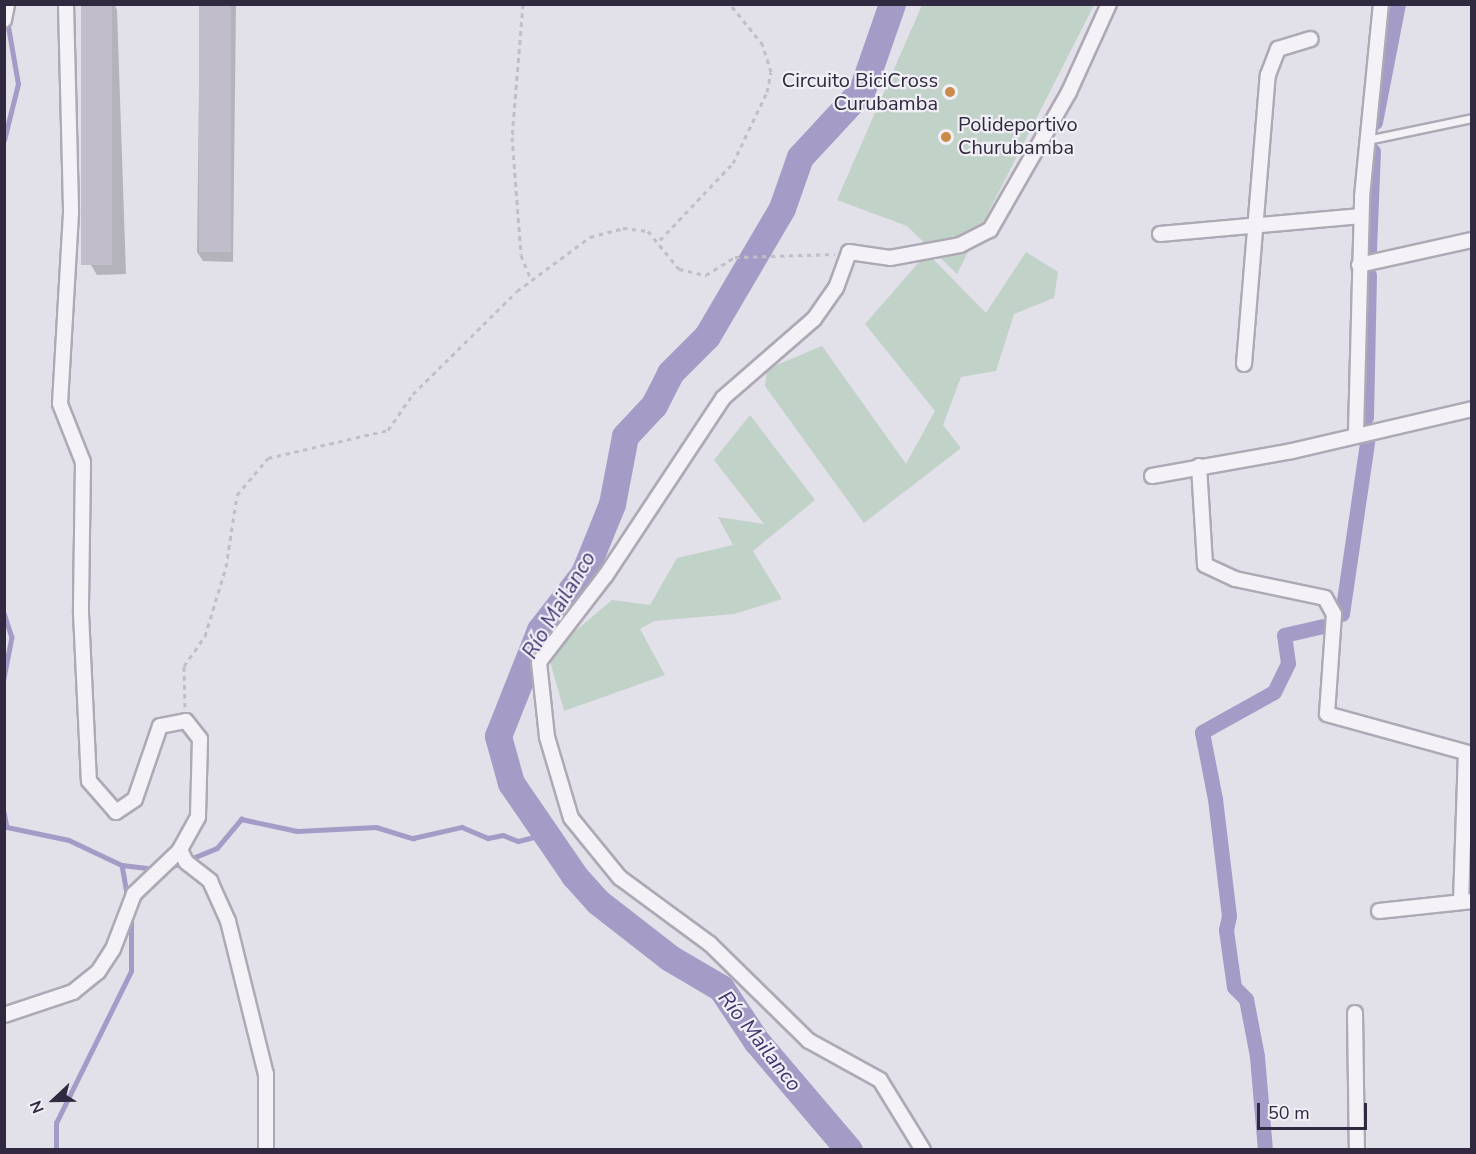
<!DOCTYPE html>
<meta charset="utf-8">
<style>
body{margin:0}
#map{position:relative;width:1476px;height:1154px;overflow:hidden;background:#e2e0e8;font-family:"Nunito Sans",sans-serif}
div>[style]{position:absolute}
.green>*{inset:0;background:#c1d2c8}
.shadow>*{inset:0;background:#0003}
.stream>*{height:4.5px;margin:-2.25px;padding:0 2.25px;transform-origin:2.25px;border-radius:2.25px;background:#a49cc7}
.canal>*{height:15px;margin:-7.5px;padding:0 7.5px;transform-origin:7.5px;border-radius:7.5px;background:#a49cc7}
.river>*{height:27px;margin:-13.5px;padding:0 13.5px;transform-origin:13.5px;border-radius:13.5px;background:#a49cc7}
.building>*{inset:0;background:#c1bdcb;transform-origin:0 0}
.path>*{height:3px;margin-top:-1.5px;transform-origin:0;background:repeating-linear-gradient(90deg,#c1bec7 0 4.5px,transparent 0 9px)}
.roads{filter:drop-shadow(2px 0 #ada9b5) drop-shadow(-2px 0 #ada9b5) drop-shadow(0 2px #ada9b5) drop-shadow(0 -2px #ada9b5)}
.lane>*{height:7px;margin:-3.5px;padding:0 3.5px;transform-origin:3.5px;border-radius:3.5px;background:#f4f2f7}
.street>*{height:14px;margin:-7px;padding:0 7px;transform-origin:7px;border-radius:7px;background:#f4f2f7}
.dots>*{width:16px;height:16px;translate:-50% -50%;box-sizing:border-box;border:3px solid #f1eff6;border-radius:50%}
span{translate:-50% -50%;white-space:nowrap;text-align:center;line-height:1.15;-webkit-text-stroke:4.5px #f1eff6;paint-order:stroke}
.poi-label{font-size:20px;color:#30293f}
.right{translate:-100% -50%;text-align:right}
.left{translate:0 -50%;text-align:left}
.water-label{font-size:21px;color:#423472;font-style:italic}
.frame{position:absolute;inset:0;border:6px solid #30293f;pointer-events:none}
.north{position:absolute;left:24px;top:1070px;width:60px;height:60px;-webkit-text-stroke:4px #f1eff6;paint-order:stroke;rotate:248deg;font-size:16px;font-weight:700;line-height:24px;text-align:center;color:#30293f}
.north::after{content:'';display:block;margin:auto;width:21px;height:27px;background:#30293f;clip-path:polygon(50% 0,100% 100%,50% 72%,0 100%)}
.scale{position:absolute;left:1257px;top:1103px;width:110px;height:27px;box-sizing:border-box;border:3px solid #30293f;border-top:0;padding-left:8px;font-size:18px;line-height:21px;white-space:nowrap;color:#30293f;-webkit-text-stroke:4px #f1eff6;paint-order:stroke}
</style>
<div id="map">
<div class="green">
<i style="clip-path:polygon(922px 5px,1094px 5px,957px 274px,907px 226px,837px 200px)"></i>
<i style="clip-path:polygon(1026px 252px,1058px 272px,1054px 298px,1014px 314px,996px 371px,961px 377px,943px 425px,961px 448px,864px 523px,765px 386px,767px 369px,822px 346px,906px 464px,935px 411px,865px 324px,927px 253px,986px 313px)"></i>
<i style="clip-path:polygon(750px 415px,815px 500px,753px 551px,782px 599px,734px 614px,654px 621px,640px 629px,665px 675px,564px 711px,548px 654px,612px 600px,650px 605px,677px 558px,733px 545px,718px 517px,764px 524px,714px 460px)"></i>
</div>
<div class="shadow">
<i style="clip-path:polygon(82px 4px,114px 4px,117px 10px,126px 274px,97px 275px,91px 265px)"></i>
<i style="clip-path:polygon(200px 4px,236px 4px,233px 262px,203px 261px,197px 252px)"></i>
</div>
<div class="stream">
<i style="left:4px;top:140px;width:58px;rotate:-76deg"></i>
<i style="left:18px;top:84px;width:64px;rotate:-99.9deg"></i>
<i style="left:4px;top:613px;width:25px;rotate:72deg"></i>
<i style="left:12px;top:637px;width:42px;rotate:101deg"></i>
<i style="left:4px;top:812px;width:15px;rotate:79deg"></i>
<i style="left:7px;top:827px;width:63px;rotate:11.8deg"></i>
<i style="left:69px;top:840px;width:59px;rotate:25.3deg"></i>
<i style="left:122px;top:865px;width:33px;rotate:7deg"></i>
<i style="left:122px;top:865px;width:35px;rotate:80deg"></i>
<i style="left:166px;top:869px;width:55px;rotate:-22.4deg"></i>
<i style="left:217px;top:848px;width:38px;rotate:-50deg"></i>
<i style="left:241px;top:819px;width:57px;rotate:12.1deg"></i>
<i style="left:297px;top:831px;width:79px;rotate:-2.9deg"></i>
<i style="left:376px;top:827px;width:39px;rotate:17deg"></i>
<i style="left:413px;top:838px;width:50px;rotate:-12.7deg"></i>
<i style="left:462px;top:827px;width:28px;rotate:23deg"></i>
<i style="left:488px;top:838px;width:15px;rotate:-11deg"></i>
<i style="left:503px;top:835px;width:16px;rotate:22deg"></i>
<i style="left:518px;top:841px;width:25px;rotate:-14deg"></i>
<i style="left:56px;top:1150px;width:27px;rotate:-90deg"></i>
<i style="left:56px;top:1123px;width:169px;rotate:-63.7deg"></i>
<i style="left:131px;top:971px;width:58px;rotate:-90deg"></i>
</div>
<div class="canal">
<i style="left:1375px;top:122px;width:120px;rotate:-79deg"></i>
<i style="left:1369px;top:250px;width:99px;rotate:-87.7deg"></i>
<i style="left:1366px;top:417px;width:142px;rotate:-88.8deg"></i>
<i style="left:1342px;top:614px;width:174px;rotate:-81.7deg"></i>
<i style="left:1265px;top:1150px;width:94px;rotate:-94.9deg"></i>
<i style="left:1257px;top:1056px;width:58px;rotate:-100.9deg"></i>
<i style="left:1246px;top:999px;width:17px;rotate:-135deg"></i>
<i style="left:1234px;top:987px;width:58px;rotate:-98deg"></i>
<i style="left:1226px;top:930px;width:14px;rotate:-78deg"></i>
<i style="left:1229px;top:916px;width:118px;rotate:-96.8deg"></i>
<i style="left:1215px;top:799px;width:68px;rotate:-101deg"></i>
<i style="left:1202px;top:732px;width:82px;rotate:-29.1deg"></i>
<i style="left:1274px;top:692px;width:32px;rotate:-64deg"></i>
<i style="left:1288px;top:663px;width:28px;rotate:-98deg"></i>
<i style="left:1284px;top:635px;width:39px;rotate:-13deg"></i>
</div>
<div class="river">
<i style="left:849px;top:1150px;width:142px;rotate:-130.4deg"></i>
<i style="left:757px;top:1042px;width:65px;rotate:-123.7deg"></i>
<i style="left:721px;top:988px;width:59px;rotate:-149.5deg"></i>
<i style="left:670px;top:958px;width:91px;rotate:-142.1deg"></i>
<i style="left:598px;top:902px;width:36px;rotate:-132deg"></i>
<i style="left:574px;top:875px;width:112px;rotate:-124.4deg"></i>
<i style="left:511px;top:783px;width:49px;rotate:-105.5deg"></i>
<i style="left:498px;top:736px;width:114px;rotate:-68.4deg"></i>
<i style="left:540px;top:630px;width:72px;rotate:-52.3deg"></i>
<i style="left:584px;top:573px;width:74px;rotate:-67.9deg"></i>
<i style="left:612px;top:504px;width:69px;rotate:-79.2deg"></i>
<i style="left:625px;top:436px;width:42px;rotate:-46.9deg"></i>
<i style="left:654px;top:405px;width:36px;rotate:-63deg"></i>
<i style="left:670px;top:373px;width:52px;rotate:-45deg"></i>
<i style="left:707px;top:336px;width:148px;rotate:-59.6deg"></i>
<i style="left:782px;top:208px;width:54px;rotate:-70.6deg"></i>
<i style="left:800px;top:157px;width:91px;rotate:-47.2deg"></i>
<i style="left:862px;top:90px;width:91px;rotate:-70.8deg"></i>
</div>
<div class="building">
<i style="left:81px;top:4px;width:31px;height:261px"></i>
<i style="left:199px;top:4px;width:32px;height:248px"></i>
</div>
<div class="path">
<i style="left:523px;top:4px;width:133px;rotate:94.7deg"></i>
<i style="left:512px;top:137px;width:118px;rotate:85.6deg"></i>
<i style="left:521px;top:255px;width:27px;rotate:68deg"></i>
<i style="left:660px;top:240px;width:106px;rotate:-46.5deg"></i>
<i style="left:733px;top:163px;width:79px;rotate:-64.4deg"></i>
<i style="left:767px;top:92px;width:20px;rotate:-79deg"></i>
<i style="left:771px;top:72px;width:28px;rotate:-107deg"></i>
<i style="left:763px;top:45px;width:53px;rotate:-128.8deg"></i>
<i style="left:185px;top:707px;width:41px;rotate:-91.4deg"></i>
<i style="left:184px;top:666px;width:37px;rotate:-55deg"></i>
<i style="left:205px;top:636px;width:72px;rotate:-73.1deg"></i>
<i style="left:226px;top:567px;width:73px;rotate:-81.3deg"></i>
<i style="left:237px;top:495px;width:48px;rotate:-50deg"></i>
<i style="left:268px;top:458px;width:123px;rotate:-13.1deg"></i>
<i style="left:388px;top:430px;width:44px;rotate:-55.2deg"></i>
<i style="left:413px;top:394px;width:146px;rotate:-44.7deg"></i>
<i style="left:517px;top:291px;width:91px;rotate:-36.5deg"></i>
<i style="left:590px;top:237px;width:34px;rotate:-15deg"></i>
<i style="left:623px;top:228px;width:25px;rotate:7deg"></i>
<i style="left:648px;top:231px;width:49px;rotate:50.8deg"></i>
<i style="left:679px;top:269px;width:28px;rotate:13deg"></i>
<i style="left:706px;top:275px;width:34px;rotate:-32deg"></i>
<i style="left:735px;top:257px;width:100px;rotate:-1.7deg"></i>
</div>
<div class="roads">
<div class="lane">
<i style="left:1367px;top:140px;width:107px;rotate:-11.8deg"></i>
</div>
<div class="street">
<i style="left:66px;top:4px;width:209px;rotate:88.6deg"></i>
<i style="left:71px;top:213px;width:191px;rotate:93.3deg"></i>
<i style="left:60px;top:404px;width:62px;rotate:68.4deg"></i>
<i style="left:83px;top:462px;width:151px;rotate:90.8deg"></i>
<i style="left:81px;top:613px;width:168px;rotate:87.3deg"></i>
<i style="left:89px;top:781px;width:41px;rotate:48.9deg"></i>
<i style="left:116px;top:812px;width:23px;rotate:-34deg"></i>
<i style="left:135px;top:799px;width:77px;rotate:-71.1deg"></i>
<i style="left:160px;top:726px;width:26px;rotate:-11deg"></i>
<i style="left:186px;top:721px;width:23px;rotate:52deg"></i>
<i style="left:200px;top:739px;width:78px;rotate:91.5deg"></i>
<i style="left:198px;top:817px;width:38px;rotate:119deg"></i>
<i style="left:180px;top:850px;width:13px;rotate:63deg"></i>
<i style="left:186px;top:862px;width:31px;rotate:38deg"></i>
<i style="left:210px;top:881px;width:44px;rotate:65.8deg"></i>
<i style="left:228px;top:921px;width:158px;rotate:76.1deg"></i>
<i style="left:266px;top:1074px;width:76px;rotate:90deg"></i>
<i style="left:4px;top:20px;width:16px;rotate:-79deg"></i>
<i style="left:1160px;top:234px;width:202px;rotate:-5.1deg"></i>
<i style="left:1359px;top:265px;width:116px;rotate:-12.5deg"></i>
<i style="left:1244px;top:364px;width:290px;rotate:-85.3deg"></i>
<i style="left:1268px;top:75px;width:28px;rotate:-69deg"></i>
<i style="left:1278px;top:49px;width:34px;rotate:-17deg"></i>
<i style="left:1356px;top:432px;width:235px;rotate:-88.5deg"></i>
<i style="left:1362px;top:197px;width:194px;rotate:-84.4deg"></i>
<i style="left:1199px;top:466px;width:99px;rotate:86.5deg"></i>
<i style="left:1205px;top:565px;width:33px;rotate:25deg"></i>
<i style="left:1235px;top:579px;width:92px;rotate:11.9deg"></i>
<i style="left:1325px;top:598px;width:18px;rotate:61deg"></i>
<i style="left:1334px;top:614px;width:100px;rotate:94deg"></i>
<i style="left:1327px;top:714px;width:150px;rotate:15.4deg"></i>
<i style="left:1152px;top:476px;width:142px;rotate:-10.1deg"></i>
<i style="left:1292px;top:451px;width:185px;rotate:-13.1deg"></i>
<i style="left:1461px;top:902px;width:147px;rotate:-88.1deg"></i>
<i style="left:1379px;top:911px;width:94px;rotate:-6.1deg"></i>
<i style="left:1355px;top:1013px;width:137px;rotate:89.2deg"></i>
<i style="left:4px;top:1015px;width:73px;rotate:-18.4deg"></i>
<i style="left:73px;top:992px;width:32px;rotate:-39deg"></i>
<i style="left:98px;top:972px;width:27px;rotate:-57deg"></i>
<i style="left:113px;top:949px;width:59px;rotate:-69.1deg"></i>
<i style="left:134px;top:894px;width:64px;rotate:-43.7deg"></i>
<i style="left:923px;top:1150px;width:82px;rotate:-121.6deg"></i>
<i style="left:880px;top:1080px;width:81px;rotate:-151.2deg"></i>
<i style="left:809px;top:1041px;width:139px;rotate:-135.6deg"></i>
<i style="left:710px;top:944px;width:112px;rotate:-143.7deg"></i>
<i style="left:620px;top:878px;width:77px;rotate:-129.2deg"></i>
<i style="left:571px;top:818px;width:84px;rotate:-106.5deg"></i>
<i style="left:547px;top:737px;width:75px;rotate:-96.1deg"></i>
<i style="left:539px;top:662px;width:110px;rotate:-52.4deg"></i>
<i style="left:606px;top:575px;width:212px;rotate:-56.5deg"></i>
<i style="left:723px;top:398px;width:121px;rotate:-41deg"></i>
<i style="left:814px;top:319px;width:38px;rotate:-55deg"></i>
<i style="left:836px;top:288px;width:38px;rotate:-70deg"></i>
<i style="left:849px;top:252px;width:41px;rotate:8.3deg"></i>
<i style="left:890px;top:258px;width:71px;rotate:-10.5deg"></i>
<i style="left:960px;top:245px;width:34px;rotate:-27deg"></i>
<i style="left:990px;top:230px;width:159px;rotate:-60.2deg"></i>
<i style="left:1069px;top:92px;width:97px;rotate:-65.6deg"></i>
</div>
</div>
<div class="dots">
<i style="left:950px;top:92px;background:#ca8b48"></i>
<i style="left:946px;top:137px;background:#ca8b48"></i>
</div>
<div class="poi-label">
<span class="right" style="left:938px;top:92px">Circuito BiciCross<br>Curubamba</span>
<span class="left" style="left:958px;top:136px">Polideportivo<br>Churubamba</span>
</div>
<div class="water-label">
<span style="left:559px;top:605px;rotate:-59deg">Río Mailanco</span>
<span style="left:760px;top:1041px;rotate:52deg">Río Mailanco</span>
</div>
<div class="frame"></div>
<div class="north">N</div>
<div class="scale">50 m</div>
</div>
